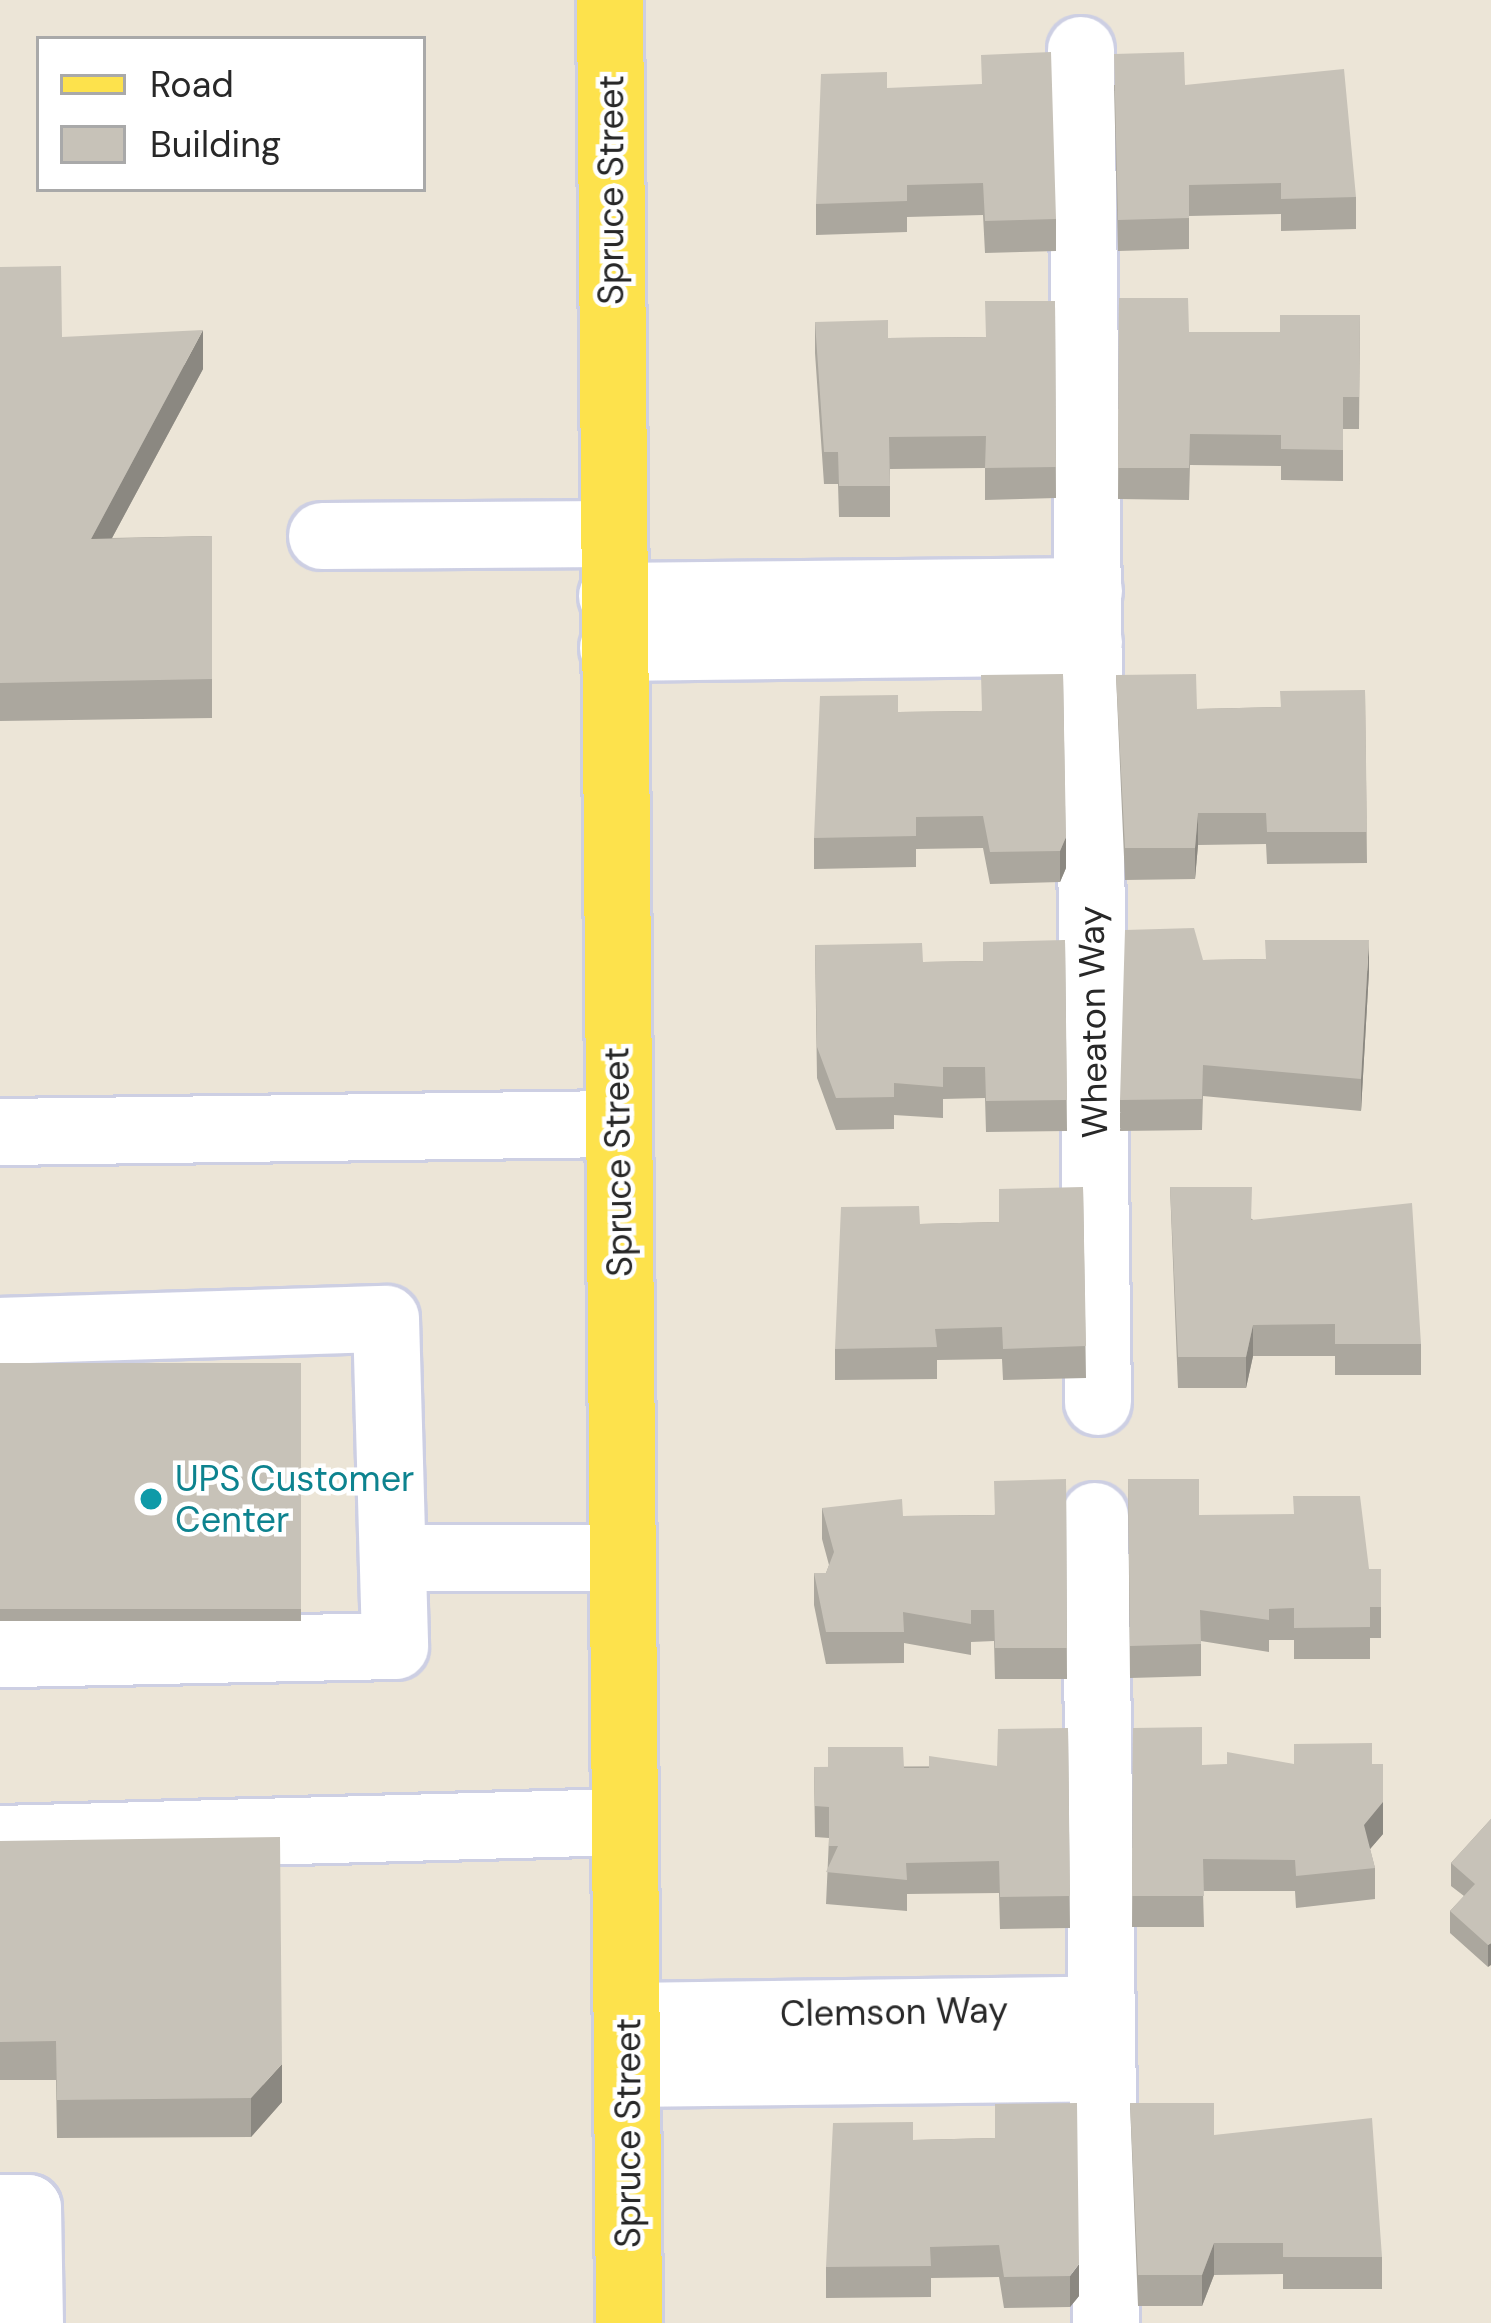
<!DOCTYPE html>
<style>
body{margin:0}
#map{position:relative;width:1491px;height:2323px;overflow:hidden;background:#ece5d7;font-family:"DM Sans",sans-serif}
div>[style]{position:absolute}
.roads{filter:drop-shadow(3px 0 #cdcfe3) drop-shadow(-3px 0 #cdcfe3) drop-shadow(0 3px #cdcfe3) drop-shadow(0 -3px #cdcfe3)}
.minor>*{height:66px;margin:-33px;padding:0 33px;transform-origin:33px;border-radius:33px;background:#fff}
.major>*{height:66px;margin:-33px;padding:0 33px;transform-origin:33px;border-radius:33px;background:#fde24c}
.wall>*{inset:0;background:#aba79e;transform-origin:0 0}
.shaded-wall>*{inset:0;background:#8b8881}
.building>*{inset:0;background:#c7c2b8;transform-origin:0 0}
.dots>*{width:33px;height:33px;translate:-50% -50%;box-sizing:border-box;border:6px solid #fff;border-radius:50%}
span{translate:-50% -50%;white-space:nowrap;text-align:center;line-height:1.15;-webkit-text-stroke:9px #fff;paint-order:stroke}
.street-label{font-size:36px;color:#282828}
.culture-label{font-size:36px;color:#0d838f}
.left{translate:0 -50%;text-align:left}
.legend{position:absolute;left:36px;top:36px;width:390px;height:156px;box-sizing:border-box;background:#fff;border:3px solid #a9a9a9;margin:0;padding:15px 21px;list-style:none;font-size:36px;color:#282828}
.legend li{display:flex;align-items:center;gap:24px;height:60px}
.legend b{width:60px;border:3px solid #a9a9a9}
</style>
<div id="map">
<div class="roads">
<div class="minor">
<i style="left:1081px;top:50px;width:1352px;rotate:89.28deg"></i>
<i style="left:322px;top:536px;width:289px;rotate:-0.4deg"></i>
<i style="left:612px;top:596px;width:477px;rotate:-0.6deg"></i>
<i style="left:613px;top:648px;width:476px;rotate:-0.7deg"></i>
<i style="left:0;top:1132px;width:618px;rotate:-0.74deg"></i>
<i style="left:0;top:1331px;width:386px;rotate:-1.8deg"></i>
<i style="left:386px;top:1319px;width:327px;rotate:88.4deg"></i>
<i style="left:395px;top:1646px;width:395px;rotate:178.8deg"></i>
<i style="left:1095px;top:1516px;width:807px;rotate:89.22deg"></i>
<i style="left:393px;top:1558px;width:229px"></i>
<i style="left:0;top:1839px;width:625px;rotate:-1.56deg"></i>
<i style="left:627px;top:2016px;width:474px;rotate:-0.8deg"></i>
<i style="left:627px;top:2074px;width:475px;rotate:-0.7deg"></i>
<i style="left:0;top:2208px;width:28px"></i>
<i style="left:28px;top:2208px;width:115px;rotate:89deg"></i>
</div>
<div class="major">
<i style="left:610px;top:0;width:2323px;rotate:89.53deg"></i>
</div>
</div>
<div class="wall">
<i style="clip-path:polygon(1114px 85px,1185px 85px,1356px 197px,1356px 229px,1281px 231px,1281px 214px,1189px 216px,1189px 249px,1118px 251px)"></i>
<i style="clip-path:polygon(887px 88px,1056px 219px,1056px 251px,985px 253px,983px 215px,907px 217px,907px 232px,816px 235px,816px 204px)"></i>
<i style="clip-path:polygon(0 267px,62px 337px,203px 369px,112px 538px,212px 536px,212px 718px,0 721px)"></i>
<i style="clip-path:polygon(1119px 298px,1189px 332px,1280px 332px,1360px 315px,1359px 429px,1343px 429px,1343px 481px,1281px 480px,1281px 466px,1190px 465px,1189px 500px,1118px 499px)"></i>
<i style="clip-path:polygon(1055px 301px,1056px 498px,985px 500px,985px 468px,890px 469px,890px 517px,839px 517px,838px 484px,824px 484px,815px 353px,815px 322px,888px 338px,986px 337px)"></i>
<i style="clip-path:polygon(1063px 674px,1066px 868px,1060px 882px,990px 884px,983px 848px,916px 849px,916px 867px,814px 869px,814px 838px,898px 712px,981px 711px)"></i>
<i style="clip-path:polygon(1116px 675px,1197px 709px,1280px 707px,1365px 690px,1367px 863px,1267px 864px,1266px 844px,1198px 845px,1195px 879px,1125px 880px)"></i>
<i style="clip-path:polygon(1065px 940px,1067px 1131px,986px 1132px,985px 1098px,943px 1099px,943px 1118px,894px 1115px,894px 1129px,836px 1130px,817px 1078px,815px 945px,923px 962px,983px 961px)"></i>
<i style="clip-path:polygon(1265px 959px,1369px 971px,1361px 1111px,1203px 1096px,1202px 1130px,1120px 1131px,1120px 1100px,1203px 960px)"></i>
<i style="clip-path:polygon(1083px 1187px,1086px 1378px,1003px 1380px,1002px 1359px,937px 1360px,937px 1379px,835px 1380px,835px 1349px,920px 1224px,999px 1222px)"></i>
<i style="clip-path:polygon(1170px 1187px,1252px 1219px,1421px 1344px,1421px 1375px,1335px 1375px,1335px 1356px,1253px 1356px,1246px 1388px,1178px 1388px)"></i>
<i style="left:301px;top:1363px;width:258px;height:301px;rotate:90deg"></i>
<i style="clip-path:polygon(1066px 1479px,1067px 1679px,995px 1679px,994px 1641px,971px 1642px,971px 1655px,904px 1643px,904px 1663px,826px 1664px,814px 1605px,814px 1573px,826px 1573px,829px 1565px,822px 1539px,822px 1508px,903px 1516px,994px 1515px)"></i>
<i style="clip-path:polygon(1128px 1479px,1199px 1515px,1369px 1569px,1381px 1569px,1381px 1638px,1370px 1638px,1370px 1659px,1294px 1659px,1294px 1640px,1269px 1640px,1269px 1652px,1201px 1641px,1201px 1676px,1130px 1678px)"></i>
<i style="clip-path:polygon(1068px 1728px,1070px 1928px,1000px 1929px,999px 1893px,907px 1894px,907px 1911px,826px 1904px,829px 1838px,815px 1837px,814px 1767px,997px 1766px)"></i>
<i style="clip-path:polygon(1133px 1728px,1202px 1765px,1372px 1764px,1383px 1834px,1370px 1849px,1375px 1868px,1375px 1899px,1296px 1908px,1295px 1891px,1203px 1891px,1204px 1927px,1132px 1927px)"></i>
<i style="clip-path:polygon(1491px 1819px,1488px 1967px,1450px 1933px,1450px 1911px,1464px 1896px,1451px 1886px,1451px 1863px)"></i>
<i style="clip-path:polygon(0 1841px,282px 2102px,251px 2137px,57px 2138px,56px 2080px,0 2080px)"></i>
<i style="clip-path:polygon(1130px 2103px,1214px 2135px,1382px 2257px,1382px 2289px,1283px 2289px,1283px 2274px,1214px 2275px,1202px 2306px,1138px 2306px)"></i>
<i style="clip-path:polygon(995px 2104px,1079px 2296px,1070px 2307px,1004px 2308px,999px 2277px,931px 2278px,931px 2297px,826px 2298px,826px 2267px,913px 2140px,995px 2138px)"></i>
</div>
<div class="shaded-wall">
<i style="clip-path:polygon(203px 330px,203px 369px,91px 577px,91px 539px)"></i>
<i style="clip-path:polygon(1198px 813px,1198px 845px,1195px 879px,1195px 848px)"></i>
<i style="clip-path:polygon(1066px 837px,1066px 868px,1060px 882px,1060px 851px)"></i>
<i style="clip-path:polygon(1369px 940px,1369px 971px,1361px 1111px,1361px 1079px)"></i>
<i style="clip-path:polygon(1253px 1325px,1253px 1356px,1246px 1388px,1246px 1357px)"></i>
<i style="clip-path:polygon(1383px 1764px,1383px 1834px,1364px 1856px,1364px 1825px)"></i>
<i style="clip-path:polygon(1491px 1943px,1491px 1965px,1488px 1967px,1488px 1945px)"></i>
<i style="clip-path:polygon(282px 2064px,282px 2102px,251px 2137px,251px 2098px)"></i>
<i style="clip-path:polygon(1214px 2243px,1214px 2275px,1202px 2306px,1202px 2275px)"></i>
<i style="clip-path:polygon(1079px 2264px,1079px 2296px,1070px 2307px,1070px 2276px)"></i>
</div>
<div class="building">
<i style="clip-path:polygon(1051px 52px,1056px 219px,985px 221px,983px 183px,907px 185px,907px 201px,816px 204px,821px 74px,887px 72px,887px 88px,982px 84px,981px 55px)"></i>
<i style="clip-path:polygon(1184px 52px,1185px 85px,1344px 69px,1356px 197px,1281px 199px,1281px 183px,1189px 185px,1189px 218px,1118px 220px,1114px 54px)"></i>
<i style="clip-path:polygon(61px 266px,62px 337px,203px 330px,91px 539px,212px 536px,212px 679px,0 683px,0 267px)"></i>
<i style="clip-path:polygon(1119px 298px,1188px 298px,1189px 332px,1280px 332px,1280px 315px,1360px 315px,1359px 397px,1343px 397px,1343px 450px,1281px 449px,1281px 435px,1190px 434px,1189px 468px,1118px 468px)"></i>
<i style="clip-path:polygon(985px 301px,1055px 301px,1056px 467px,985px 468px,986px 436px,889px 437px,890px 486px,839px 486px,838px 452px,824px 452px,815px 322px,888px 320px,888px 338px,986px 337px)"></i>
<i style="clip-path:polygon(1063px 674px,1066px 837px,1060px 851px,990px 852px,983px 816px,916px 817px,916px 836px,814px 838px,820px 696px,898px 695px,898px 712px,982px 711px,981px 675px)"></i>
<i style="clip-path:polygon(1196px 674px,1197px 709px,1281px 707px,1280px 691px,1365px 690px,1367px 832px,1267px 832px,1266px 813px,1198px 813px,1195px 848px,1125px 848px,1116px 675px)"></i>
<i style="clip-path:polygon(1194px 928px,1203px 960px,1266px 959px,1265px 940px,1369px 940px,1361px 1079px,1203px 1065px,1202px 1099px,1120px 1100px,1125px 930px)"></i>
<i style="clip-path:polygon(1065px 940px,1067px 1100px,986px 1101px,985px 1067px,943px 1067px,943px 1087px,894px 1083px,894px 1097px,836px 1098px,817px 1047px,815px 945px,922px 943px,923px 962px,983px 961px,983px 942px)"></i>
<i style="clip-path:polygon(1083px 1187px,1086px 1346px,1003px 1349px,1002px 1327px,935px 1329px,937px 1347px,835px 1349px,841px 1207px,919px 1206px,920px 1224px,999px 1222px,999px 1189px)"></i>
<i style="clip-path:polygon(1170px 1187px,1252px 1187px,1251px 1220px,1412px 1203px,1421px 1344px,1335px 1344px,1335px 1324px,1253px 1325px,1246px 1357px,1178px 1357px)"></i>
<i style="left:301px;top:1363px;width:246px;height:301px;rotate:90deg"></i>
<i style="clip-path:polygon(1066px 1479px,1067px 1648px,995px 1648px,994px 1610px,971px 1610px,971px 1624px,903px 1612px,904px 1632px,826px 1632px,814px 1573px,826px 1573px,834px 1552px,822px 1508px,902px 1499px,903px 1516px,995px 1515px,994px 1481px)"></i>
<i style="clip-path:polygon(1128px 1479px,1199px 1479px,1199px 1515px,1294px 1514px,1293px 1496px,1360px 1496px,1369px 1569px,1381px 1569px,1381px 1607px,1370px 1607px,1370px 1627px,1294px 1628px,1294px 1608px,1269px 1609px,1269px 1620px,1200px 1610px,1201px 1644px,1130px 1646px)"></i>
<i style="clip-path:polygon(1202px 1727px,1202px 1765px,1227px 1764px,1227px 1752px,1294px 1764px,1294px 1744px,1372px 1743px,1372px 1764px,1383px 1764px,1383px 1802px,1364px 1825px,1375px 1868px,1296px 1876px,1295px 1860px,1203px 1859px,1204px 1896px,1132px 1896px,1133px 1728px)"></i>
<i style="clip-path:polygon(1068px 1728px,1070px 1896px,1000px 1897px,999px 1861px,906px 1863px,907px 1880px,826px 1872px,838px 1846px,829px 1846px,829px 1807px,815px 1806px,814px 1767px,828px 1767px,828px 1747px,903px 1747px,904px 1768px,929px 1768px,929px 1756px,997px 1766px,998px 1729px)"></i>
<i style="clip-path:polygon(1491px 1819px,1491px 1943px,1488px 1945px,1450px 1911px,1475px 1884px,1451px 1863px)"></i>
<i style="clip-path:polygon(280px 1837px,282px 2064px,251px 2098px,57px 2100px,56px 2041px,0 2042px,0 1841px)"></i>
<i style="clip-path:polygon(1077px 2103px,1079px 2264px,1070px 2276px,1004px 2277px,999px 2245px,930px 2247px,931px 2266px,826px 2267px,833px 2123px,913px 2122px,913px 2140px,995px 2138px,995px 2104px)"></i>
<i style="clip-path:polygon(1130px 2103px,1214px 2103px,1214px 2135px,1372px 2118px,1382px 2257px,1283px 2257px,1283px 2243px,1214px 2243px,1202px 2275px,1138px 2275px)"></i>
</div>
<div class="dots">
<i style="left:151px;top:1499px;background:#0f9aa8"></i>
</div>
<div class="street-label">
<span style="left:611px;top:190px;rotate:-90deg">Spruce Street</span>
<span style="left:1093px;top:1022px;rotate:-91deg">Wheaton Way</span>
<span style="left:618px;top:1162px;rotate:-91deg">Spruce Street</span>
<span style="left:894px;top:2012px;rotate:-1deg">Clemson Way</span>
<span style="left:628px;top:2133px;rotate:-90deg">Spruce Street</span>
</div>
<div class="culture-label">
<span class="left" style="left:175px;top:1499px">UPS Customer<br>Center</span>
</div>
<ul class="legend">
<li><b style="height:15px;background:#fde24c"></b>Road</li>
<li><b style="height:33px;background:#c7c2b8"></b>Building</li>
</ul>
</div>
